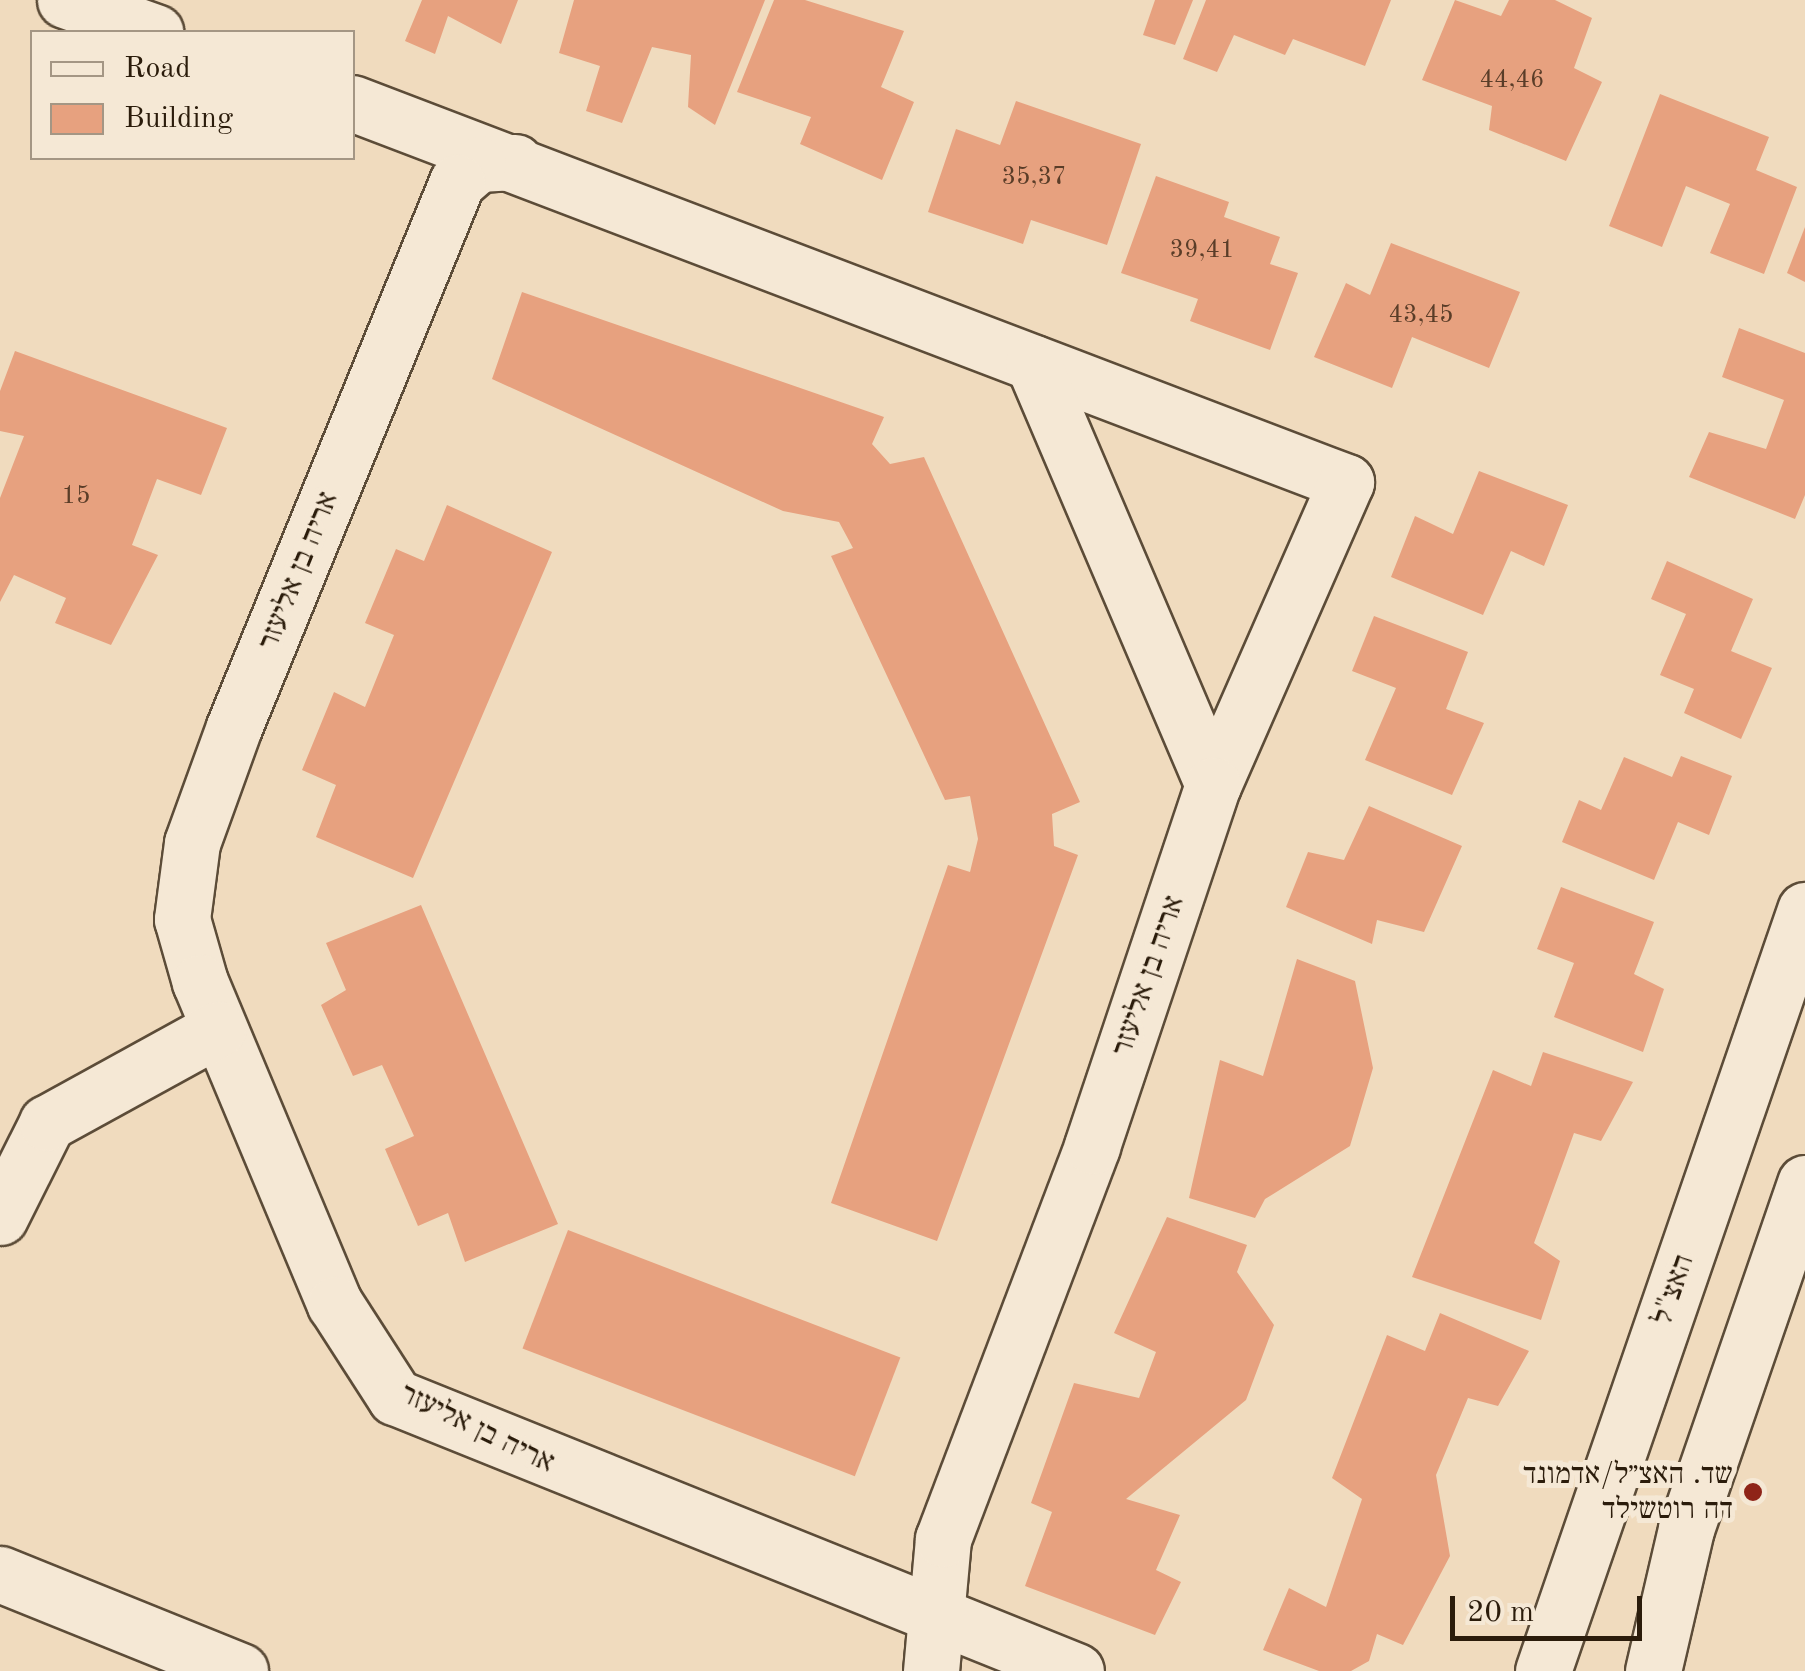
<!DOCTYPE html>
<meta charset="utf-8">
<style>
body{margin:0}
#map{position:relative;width:1805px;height:1671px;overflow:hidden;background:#f0dbbe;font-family:"Old Standard TT","Frank Ruhl Libre",serif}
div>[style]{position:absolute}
.building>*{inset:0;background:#e7a17f;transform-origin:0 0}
.roads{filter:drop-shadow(2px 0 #5c4c38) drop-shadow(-2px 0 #5c4c38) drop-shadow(0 2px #5c4c38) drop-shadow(0 -2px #5c4c38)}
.minor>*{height:55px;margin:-27.5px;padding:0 27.5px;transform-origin:27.5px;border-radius:27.5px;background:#f5e8d5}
.tertiary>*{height:55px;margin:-27.5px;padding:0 27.5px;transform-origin:27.5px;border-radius:27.5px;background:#f5e8d5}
.dots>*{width:28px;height:28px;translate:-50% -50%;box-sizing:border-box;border:5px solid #f5e8d5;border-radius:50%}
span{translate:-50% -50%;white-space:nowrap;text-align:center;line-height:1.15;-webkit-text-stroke:10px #f5e8d5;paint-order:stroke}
.number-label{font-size:25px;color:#5a3d28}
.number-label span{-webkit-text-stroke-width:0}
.street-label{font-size:30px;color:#2b1c0b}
.poi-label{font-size:30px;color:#2b1c0b}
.right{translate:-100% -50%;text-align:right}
.legend{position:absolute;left:30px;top:30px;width:325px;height:130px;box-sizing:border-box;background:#f5e8d5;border:2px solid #a49684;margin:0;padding:12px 18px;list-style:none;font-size:30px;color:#2b1c0b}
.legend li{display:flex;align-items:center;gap:20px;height:50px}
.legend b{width:50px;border:2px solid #a49684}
.scale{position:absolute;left:1450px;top:1596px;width:192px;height:45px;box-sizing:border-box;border:5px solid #2b1c0b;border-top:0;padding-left:12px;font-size:30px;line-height:35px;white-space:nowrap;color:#2b1c0b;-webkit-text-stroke:8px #f5e8d5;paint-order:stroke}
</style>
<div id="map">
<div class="building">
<i style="clip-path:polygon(422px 0,518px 0,501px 44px,448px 16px,435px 54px,405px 41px)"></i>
<i style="clip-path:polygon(574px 0,765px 0,715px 125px,688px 107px,691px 55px,652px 47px,622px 123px,586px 111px,600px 66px,559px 53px)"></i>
<i style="clip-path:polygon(774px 0,805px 0,904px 31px,881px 87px,914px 102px,882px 180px,800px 144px,811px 117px,737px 92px)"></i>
<i style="clip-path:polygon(1155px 0,1193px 0,1175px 45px,1143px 35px)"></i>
<i style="clip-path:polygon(1206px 0,1391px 0,1365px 66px,1293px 39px,1285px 55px,1234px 35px,1217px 72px,1183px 59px)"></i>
<i style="clip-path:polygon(1455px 0,1501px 16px,1509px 0,1555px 0,1592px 18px,1574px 68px,1602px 82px,1566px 161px,1489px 130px,1492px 106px,1422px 80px)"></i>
<i style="clip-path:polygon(1660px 94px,1769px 137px,1756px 170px,1797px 187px,1764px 274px,1710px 253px,1730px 204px,1686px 186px,1662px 247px,1609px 226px)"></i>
<i style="clip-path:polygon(1016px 101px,1141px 144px,1107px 245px,1031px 220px,1023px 244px,928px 212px,956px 129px,1000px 145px)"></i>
<i style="clip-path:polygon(1156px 176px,1229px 202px,1224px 217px,1280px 237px,1270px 264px,1298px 273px,1270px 350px,1190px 321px,1198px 299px,1121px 273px)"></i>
<i style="clip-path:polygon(1805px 227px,1805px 282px,1787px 273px)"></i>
<i style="clip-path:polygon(1391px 243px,1520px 292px,1489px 368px,1412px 337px,1392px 388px,1314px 357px,1346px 283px,1370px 295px)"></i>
<i style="clip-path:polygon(522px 292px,884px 417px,872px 444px,890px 464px,924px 457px,1080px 802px,1052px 814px,1054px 846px,1078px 855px,937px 1241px,831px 1203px,948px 865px,970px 872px,978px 839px,970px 796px,945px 800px,831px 556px,853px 548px,839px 522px,783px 511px,492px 379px)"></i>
<i style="clip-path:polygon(1739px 328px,1805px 353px,1805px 495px,1795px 519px,1689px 477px,1709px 432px,1766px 449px,1784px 400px,1722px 377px)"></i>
<i style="clip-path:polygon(15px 351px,227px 428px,201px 495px,157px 479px,132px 545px,158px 555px,111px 645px,55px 623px,66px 598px,14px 575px,0 602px,0 498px,24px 436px,0 431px,0 391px)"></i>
<i style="clip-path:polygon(1479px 471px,1568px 505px,1544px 566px,1511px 551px,1483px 615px,1391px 577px,1415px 516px,1453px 534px)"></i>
<i style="clip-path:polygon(447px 505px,552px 552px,413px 878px,316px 837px,336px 785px,302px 770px,334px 692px,365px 707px,394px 635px,365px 623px,396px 549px,424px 561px)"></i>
<i style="clip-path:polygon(1667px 561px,1753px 599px,1731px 651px,1772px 668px,1741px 739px,1684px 713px,1694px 689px,1660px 675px,1686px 614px,1651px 599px)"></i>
<i style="clip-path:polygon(1374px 616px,1468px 652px,1446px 709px,1484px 723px,1452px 795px,1365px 760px,1396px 688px,1352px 671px)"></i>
<i style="clip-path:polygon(1681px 756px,1732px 776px,1709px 835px,1678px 822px,1654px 880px,1562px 842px,1579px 800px,1601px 810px,1624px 757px,1672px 777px)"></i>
<i style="clip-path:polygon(1369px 806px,1462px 846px,1424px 932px,1377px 920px,1372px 944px,1286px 907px,1308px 852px,1344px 860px)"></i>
<i style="clip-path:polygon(1561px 887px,1654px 922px,1634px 974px,1664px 989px,1643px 1052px,1554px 1017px,1574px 963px,1537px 949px)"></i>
<i style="clip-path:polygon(421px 905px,558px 1224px,465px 1262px,448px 1213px,418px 1226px,385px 1149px,414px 1136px,382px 1065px,353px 1076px,321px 1005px,346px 990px,326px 943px)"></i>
<i style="clip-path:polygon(1297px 959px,1355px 981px,1373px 1068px,1350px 1146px,1265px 1199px,1255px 1218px,1189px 1198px,1220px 1060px,1263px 1076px)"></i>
<i style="clip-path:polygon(1543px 1052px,1633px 1082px,1601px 1141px,1574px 1133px,1534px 1243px,1560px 1261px,1541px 1320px,1412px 1277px,1493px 1070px,1531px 1086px)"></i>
<i style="clip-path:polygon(1167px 1217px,1247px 1245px,1237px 1272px,1274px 1325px,1246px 1400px,1126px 1499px,1180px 1515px,1156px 1570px,1181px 1582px,1155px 1635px,1025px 1586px,1052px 1512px,1031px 1503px,1074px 1383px,1139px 1398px,1156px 1352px,1114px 1333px)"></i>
<i style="left:568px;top:1230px;width:356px;height:127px;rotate:21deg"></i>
<i style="clip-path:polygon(1440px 1313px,1529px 1351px,1498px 1406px,1468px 1398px,1436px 1475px,1450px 1556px,1403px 1645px,1377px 1634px,1369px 1661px,1351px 1671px,1319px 1671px,1263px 1650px,1289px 1588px,1326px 1607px,1362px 1499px,1332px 1478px,1387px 1335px,1425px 1351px)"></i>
</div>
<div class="roads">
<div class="minor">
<i style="left:65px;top:0;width:96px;rotate:19.6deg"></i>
<i style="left:352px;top:103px;width:1064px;rotate:20.87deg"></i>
<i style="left:1346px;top:482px;width:331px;rotate:113.7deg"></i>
<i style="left:1213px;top:785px;width:459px;rotate:-113.1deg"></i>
<i style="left:515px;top:162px;width:37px;rotate:177deg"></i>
<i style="left:478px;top:164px;width:28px;rotate:139deg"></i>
<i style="left:457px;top:182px;width:589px;rotate:112.25deg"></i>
<i style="left:234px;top:727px;width:123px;rotate:109.9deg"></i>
<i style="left:192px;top:843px;width:77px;rotate:97.5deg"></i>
<i style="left:182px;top:919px;width:66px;rotate:74.1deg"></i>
<i style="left:200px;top:982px;width:349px;rotate:67.3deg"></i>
<i style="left:335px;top:1304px;width:111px;rotate:57.2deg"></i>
<i style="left:395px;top:1397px;width:734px;rotate:21.92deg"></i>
<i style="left:0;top:1217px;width:105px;rotate:-63.4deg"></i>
<i style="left:47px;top:1123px;width:195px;rotate:-28.8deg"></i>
<i style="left:0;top:1574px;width:259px;rotate:22deg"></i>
<i style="left:931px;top:1671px;width:133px;rotate:-84.8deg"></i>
<i style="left:943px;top:1539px;width:420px;rotate:-69.2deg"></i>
<i style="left:1092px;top:1146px;width:381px;rotate:-71.5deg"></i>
</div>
<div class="tertiary">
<i style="left:1543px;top:1671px;width:805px;rotate:-71deg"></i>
<i style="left:1653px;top:1671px;width:146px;rotate:-76.9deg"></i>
<i style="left:1686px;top:1529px;width:366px;rotate:-71deg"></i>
</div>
</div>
<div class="dots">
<i style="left:1753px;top:1492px;background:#8f2418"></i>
</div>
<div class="number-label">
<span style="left:1512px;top:81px">44,46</span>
<span style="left:1034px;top:178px">35,37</span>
<span style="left:1202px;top:251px">39,41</span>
<span style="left:1421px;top:316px">43,45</span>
<span style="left:76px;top:497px">15</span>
</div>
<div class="street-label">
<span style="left:299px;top:571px;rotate:-68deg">אריה בן אליעזר</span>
<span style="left:1149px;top:976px;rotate:-71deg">אריה בן אליעזר</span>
<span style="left:1674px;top:1290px;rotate:-71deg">האצ"ל</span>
<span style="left:477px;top:1429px;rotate:26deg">אריה בן אליעזר</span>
</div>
<div class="poi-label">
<span class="right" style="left:1733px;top:1492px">שד. האצ״ל/אדמונד<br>דה רוטשילד</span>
</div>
<ul class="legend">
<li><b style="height:12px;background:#f5e8d5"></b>Road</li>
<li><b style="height:28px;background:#e7a17f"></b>Building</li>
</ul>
<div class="scale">20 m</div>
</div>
